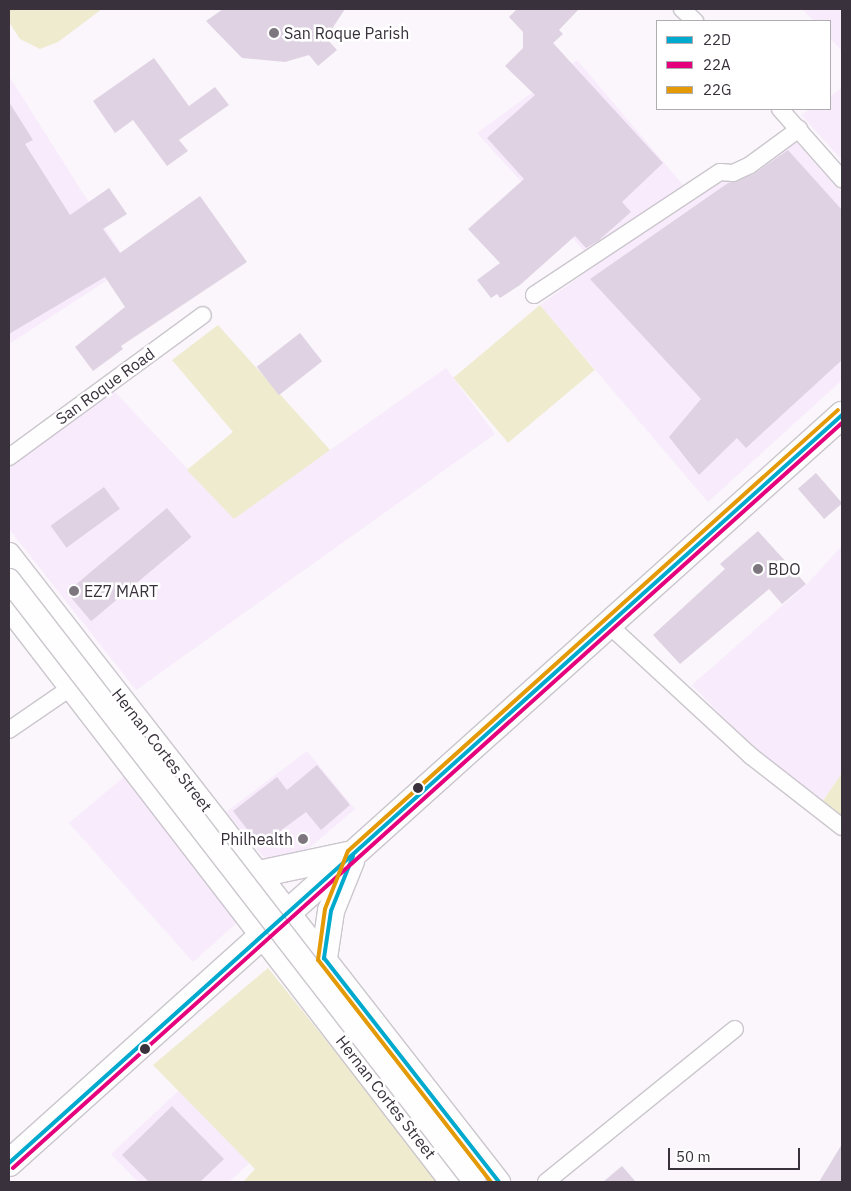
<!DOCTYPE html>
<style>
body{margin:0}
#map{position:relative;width:851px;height:1191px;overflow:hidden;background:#faf6fb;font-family:"IBM Plex Sans",sans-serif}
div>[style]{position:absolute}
.built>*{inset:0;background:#f8ebfc}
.green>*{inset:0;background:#efebcf;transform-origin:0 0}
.building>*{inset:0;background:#dfd3e3;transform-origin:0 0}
.roads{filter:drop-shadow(1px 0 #cbc6cd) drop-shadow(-1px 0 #cbc6cd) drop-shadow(0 1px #cbc6cd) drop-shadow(0 -1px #cbc6cd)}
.street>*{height:16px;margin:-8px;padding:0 8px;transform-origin:8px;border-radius:8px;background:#fefefe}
.secondary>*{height:22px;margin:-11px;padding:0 11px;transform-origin:11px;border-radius:11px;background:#fefefe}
.primary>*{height:26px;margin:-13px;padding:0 13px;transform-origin:13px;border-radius:13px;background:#fefefe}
.bridges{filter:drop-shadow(1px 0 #cbc6cd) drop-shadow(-1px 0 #cbc6cd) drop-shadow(0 1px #cbc6cd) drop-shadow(0 -1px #cbc6cd)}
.secondary-bridge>*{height:22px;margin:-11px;padding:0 11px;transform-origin:11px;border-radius:11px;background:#fefefe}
.bus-1>*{height:4px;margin:-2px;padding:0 2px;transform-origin:2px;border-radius:2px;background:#00a9ce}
.bus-2>*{height:4px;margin:-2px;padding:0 2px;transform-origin:2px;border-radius:2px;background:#e5007d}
.bus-3>*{height:4px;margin:-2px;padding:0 2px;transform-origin:2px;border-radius:2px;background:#e49a06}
.dots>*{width:14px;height:14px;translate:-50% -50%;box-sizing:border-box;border:2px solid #fff;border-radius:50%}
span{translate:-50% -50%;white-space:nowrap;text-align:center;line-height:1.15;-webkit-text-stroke:5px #fff;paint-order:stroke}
.poi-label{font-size:16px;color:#39313c}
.left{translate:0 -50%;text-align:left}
.right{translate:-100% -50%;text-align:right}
.street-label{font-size:16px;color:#39313c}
.frame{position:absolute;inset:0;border:10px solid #39313c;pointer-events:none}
.legend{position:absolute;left:656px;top:20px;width:175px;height:90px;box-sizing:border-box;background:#fff;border:1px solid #b0adb1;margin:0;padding:6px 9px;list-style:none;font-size:15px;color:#39313c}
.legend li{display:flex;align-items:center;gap:10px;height:25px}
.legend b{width:25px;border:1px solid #b0adb1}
.scale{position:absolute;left:668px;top:1148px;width:132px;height:22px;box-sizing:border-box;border:2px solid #39313c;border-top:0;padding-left:6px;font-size:15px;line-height:18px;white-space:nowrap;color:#39313c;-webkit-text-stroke:4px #fff;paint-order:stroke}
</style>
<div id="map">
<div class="built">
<i style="clip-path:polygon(802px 9px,842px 9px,842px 51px,830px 38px,830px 21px,814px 21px)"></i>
<i style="clip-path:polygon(577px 60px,683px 185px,588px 255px,477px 133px)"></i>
<i style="clip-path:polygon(9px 76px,129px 266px,9px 344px)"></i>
<i style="clip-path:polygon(842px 88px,842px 160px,801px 115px,810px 109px,830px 109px,830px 96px)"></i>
<i style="clip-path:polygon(785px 130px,842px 193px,842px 380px,708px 502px,540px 305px)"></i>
<i style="clip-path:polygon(446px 368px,495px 434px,136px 690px,9px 529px,9px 463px,111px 388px,234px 518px)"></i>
<i style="clip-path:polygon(842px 546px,842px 773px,822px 802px,757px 752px,692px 685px,808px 583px)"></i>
<i style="clip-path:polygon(307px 751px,355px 809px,295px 860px,267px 861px,226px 812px)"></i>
<i style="clip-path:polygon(125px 776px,240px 920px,193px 962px,69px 823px)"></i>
<i style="clip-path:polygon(238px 1035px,308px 1109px,229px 1182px,138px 1182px,111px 1154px)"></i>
</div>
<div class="green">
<i style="clip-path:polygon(9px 9px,102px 9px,58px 42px,40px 49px,20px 39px,9px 22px)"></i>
<i style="left:540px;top:305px;width:85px;height:113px;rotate:50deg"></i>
<i style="clip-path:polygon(218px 325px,330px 450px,234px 519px,187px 470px,233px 432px,172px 360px)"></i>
<i style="clip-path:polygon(842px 773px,842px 818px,822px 802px)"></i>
<i style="clip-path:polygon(268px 968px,440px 1182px,243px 1182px,255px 1169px,153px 1065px)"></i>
</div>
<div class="building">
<i style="clip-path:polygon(223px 9px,345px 9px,326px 38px,337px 50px,318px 66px,309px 55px,285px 62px,242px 58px,206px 21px)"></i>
<i style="clip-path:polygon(517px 9px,579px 9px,559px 30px,563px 34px,553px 43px,663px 163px,622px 202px,631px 212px,598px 241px,586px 248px,575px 236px,520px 285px,500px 298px,497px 294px,491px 298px,477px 280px,500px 263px,468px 229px,524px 179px,487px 138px,535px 95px,505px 66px,523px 48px,523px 32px,509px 17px)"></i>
<i style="clip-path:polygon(154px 58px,189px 106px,215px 87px,229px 105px,179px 140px,188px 151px,167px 166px,133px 120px,115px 133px,93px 101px)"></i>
<i style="clip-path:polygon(9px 102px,33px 140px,25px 144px,70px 215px,109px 188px,127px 214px,103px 229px,120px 253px,200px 196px,247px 262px,121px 346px,123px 349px,93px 371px,75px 347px,125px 307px,105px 277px,9px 334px)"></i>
<i style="clip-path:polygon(788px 150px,842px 210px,842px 360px,746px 448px,737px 438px,699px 475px,669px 437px,701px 399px,590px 279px,728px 183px,754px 174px)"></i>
<i style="left:300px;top:333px;width:36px;height:55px;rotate:52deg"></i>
<i style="left:816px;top:473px;width:40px;height:24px;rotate:49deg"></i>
<i style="left:104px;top:487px;width:27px;height:66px;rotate:54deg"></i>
<i style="left:167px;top:508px;width:38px;height:131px;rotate:50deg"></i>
<i style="clip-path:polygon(758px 531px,806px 584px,782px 604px,769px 589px,680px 664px,653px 635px,725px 569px,720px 564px)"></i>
<i style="clip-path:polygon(317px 765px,350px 805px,321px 830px,306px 812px,260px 846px,233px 811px,277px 777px,287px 790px)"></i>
<i style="clip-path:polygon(172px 1106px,224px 1159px,200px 1182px,149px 1182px,122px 1155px)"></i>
<i style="clip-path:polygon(842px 1144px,842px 1182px,819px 1182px)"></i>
<i style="clip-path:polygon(622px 1166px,636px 1182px,603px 1182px)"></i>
</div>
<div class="roads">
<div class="street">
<i style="left:682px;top:9px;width:18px;rotate:43deg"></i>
<i style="left:780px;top:109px;width:94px;rotate:48.5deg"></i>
<i style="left:534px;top:295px;width:223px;rotate:-33.5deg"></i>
<i style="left:720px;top:172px;width:13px;rotate:4deg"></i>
<i style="left:733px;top:173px;width:19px;rotate:-25deg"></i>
<i style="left:750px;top:165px;width:61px;rotate:-36.3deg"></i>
<i style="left:9px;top:457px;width:240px;rotate:-36.2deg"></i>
<i style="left:610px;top:626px;width:192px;rotate:42.7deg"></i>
<i style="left:751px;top:756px;width:115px;rotate:38deg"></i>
<i style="left:9px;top:730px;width:74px;rotate:-34.5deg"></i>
<i style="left:546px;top:1182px;width:243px;rotate:-39deg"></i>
</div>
<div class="secondary">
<i style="left:9px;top:554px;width:797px;rotate:52.04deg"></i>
<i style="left:9px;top:608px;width:724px;rotate:52.4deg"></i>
</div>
<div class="primary">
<i style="left:259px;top:874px;width:91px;rotate:-12.1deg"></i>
<i style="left:324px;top:958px;width:48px;rotate:-81.5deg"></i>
<i style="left:331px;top:911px;width:54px;rotate:-68.2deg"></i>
<i style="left:9px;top:1163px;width:1120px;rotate:-41.92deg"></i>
</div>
</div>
<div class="bridges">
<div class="secondary-bridge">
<i style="left:9px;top:580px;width:761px;rotate:52.26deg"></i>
</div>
</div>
<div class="bus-1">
<i style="left:353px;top:856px;width:59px;rotate:111.8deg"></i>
<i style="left:331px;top:911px;width:48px;rotate:98.5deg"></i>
<i style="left:324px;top:958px;width:284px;rotate:52deg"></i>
<i style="left:9px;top:1163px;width:1120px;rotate:-41.92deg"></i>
</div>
<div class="bus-2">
<i style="left:13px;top:1168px;width:1115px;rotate:-41.95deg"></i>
</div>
<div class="bus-3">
<i style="left:491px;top:1182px;width:281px;rotate:-127.9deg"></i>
<i style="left:318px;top:960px;width:51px;rotate:-82.2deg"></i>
<i style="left:325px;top:909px;width:62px;rotate:-68.4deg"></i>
<i style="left:348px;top:851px;width:659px;rotate:-41.99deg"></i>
</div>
<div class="dots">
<i style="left:274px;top:33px;background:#7d767f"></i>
<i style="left:758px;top:569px;background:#7d767f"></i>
<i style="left:74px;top:591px;background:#7d767f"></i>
<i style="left:418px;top:788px;background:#39313c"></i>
<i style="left:303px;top:839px;background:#7d767f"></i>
<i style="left:145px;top:1049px;background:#39313c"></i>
</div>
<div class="poi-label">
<span class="left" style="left:284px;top:33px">San Roque Parish</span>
<span class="left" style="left:768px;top:569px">BDO</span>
<span class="left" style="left:84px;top:591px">EZ7 MART</span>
<span class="right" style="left:293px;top:839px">Philhealth</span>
</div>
<div class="street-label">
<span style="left:105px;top:386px;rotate:-36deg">San Roque Road</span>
<span style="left:162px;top:750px;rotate:52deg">Hernan Cortes Street</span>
<span style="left:386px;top:1097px;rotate:52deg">Hernan Cortes Street</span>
</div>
<div class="frame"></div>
<ul class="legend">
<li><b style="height:6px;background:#00a9ce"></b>22D</li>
<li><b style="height:6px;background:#e5007d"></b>22A</li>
<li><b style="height:6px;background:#e49a06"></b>22G</li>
</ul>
<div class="scale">50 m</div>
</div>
